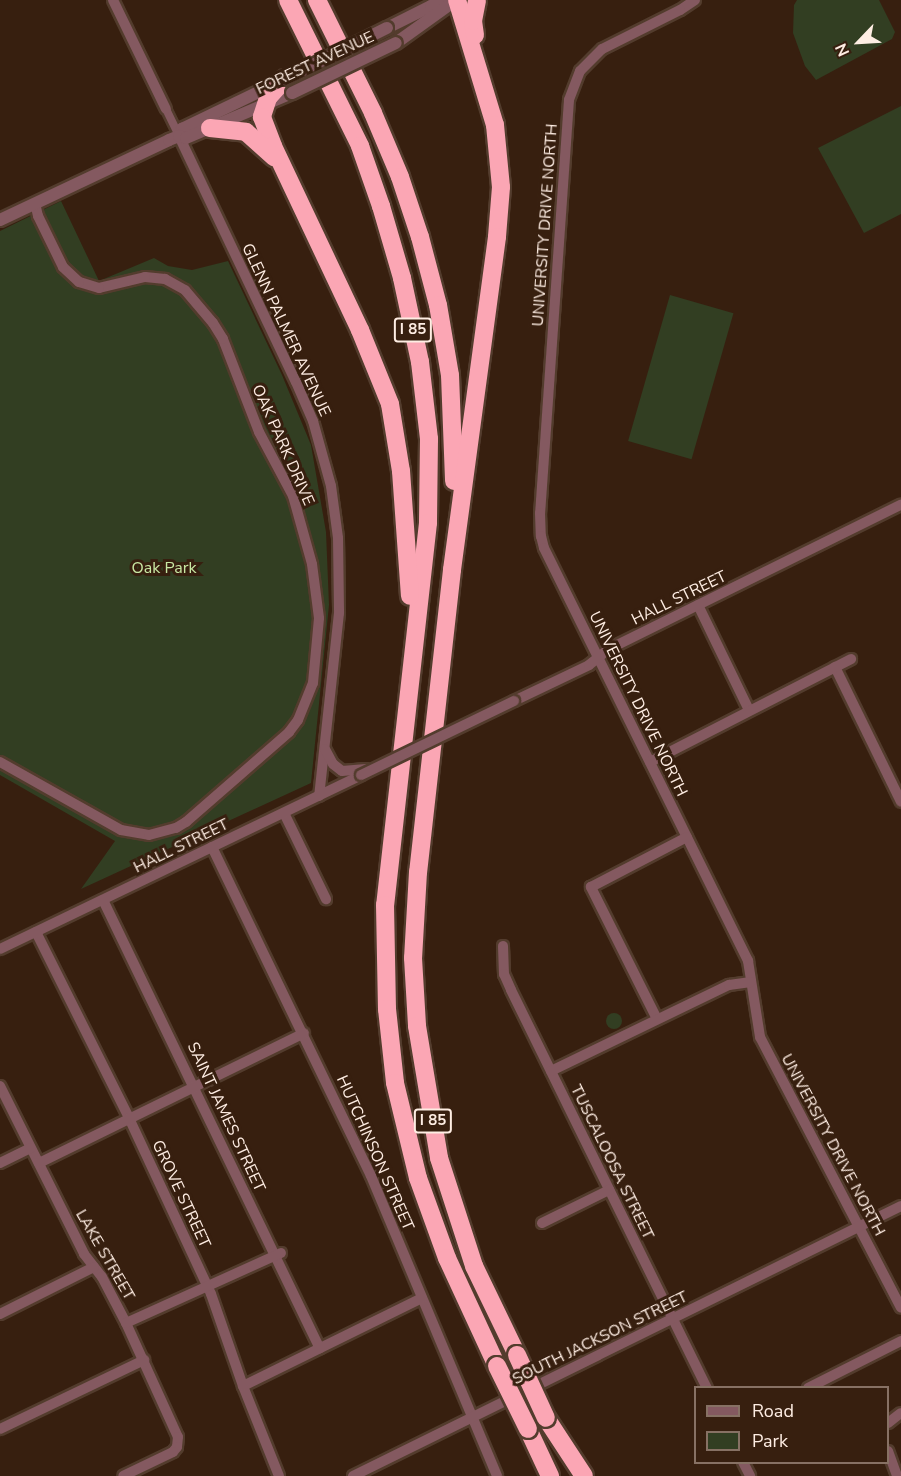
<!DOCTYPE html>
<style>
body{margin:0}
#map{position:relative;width:901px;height:1476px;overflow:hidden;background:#371f0f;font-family:"Nunito Sans",sans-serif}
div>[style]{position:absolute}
.green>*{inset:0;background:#323e22;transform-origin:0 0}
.round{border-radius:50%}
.roads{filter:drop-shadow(2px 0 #533c2d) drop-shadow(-2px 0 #533c2d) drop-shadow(0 2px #533c2d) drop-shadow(0 -2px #533c2d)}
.pedestrian>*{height:8px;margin:-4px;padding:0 4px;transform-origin:4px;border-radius:4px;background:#845960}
.minor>*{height:10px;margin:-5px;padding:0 5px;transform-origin:5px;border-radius:5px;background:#845960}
.tertiary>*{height:12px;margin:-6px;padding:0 6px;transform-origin:6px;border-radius:6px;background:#845960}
.motorway>*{height:18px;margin:-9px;padding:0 9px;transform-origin:9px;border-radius:9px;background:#fba6b4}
.bridges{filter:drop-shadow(2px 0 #533c2d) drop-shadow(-2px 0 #533c2d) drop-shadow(0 2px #533c2d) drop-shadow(0 -2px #533c2d)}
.minor-bridge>*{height:10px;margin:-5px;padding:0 5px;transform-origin:5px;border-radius:5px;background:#845960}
.tertiary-bridge>*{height:12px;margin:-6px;padding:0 6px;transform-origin:6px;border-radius:6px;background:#845960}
.motorway-bridge>*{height:18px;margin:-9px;padding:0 9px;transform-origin:9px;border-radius:9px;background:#fba6b4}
span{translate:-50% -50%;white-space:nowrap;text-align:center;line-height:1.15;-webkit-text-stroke:6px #371f0f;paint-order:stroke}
.shield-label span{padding:2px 4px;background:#371f0f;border:2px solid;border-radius:4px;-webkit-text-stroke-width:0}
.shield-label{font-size:15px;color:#feede3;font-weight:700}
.street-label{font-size:16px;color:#feede3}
.park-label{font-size:16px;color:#c8e7a3}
.legend{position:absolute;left:694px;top:1386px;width:195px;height:78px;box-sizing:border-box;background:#371f0f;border:2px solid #877164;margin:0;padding:8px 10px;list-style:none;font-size:18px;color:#feede3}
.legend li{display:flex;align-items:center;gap:12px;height:30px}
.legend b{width:30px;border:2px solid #877164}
.north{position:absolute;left:829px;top:12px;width:60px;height:60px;-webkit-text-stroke:4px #371f0f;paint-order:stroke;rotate:245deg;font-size:16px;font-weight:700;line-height:24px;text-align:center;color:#feede3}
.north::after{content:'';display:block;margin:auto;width:21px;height:27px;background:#feede3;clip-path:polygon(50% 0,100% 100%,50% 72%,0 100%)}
</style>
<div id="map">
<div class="green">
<i style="clip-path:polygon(797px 0,879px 0,895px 32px,892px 39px,816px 80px,805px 66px,793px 33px,794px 5px)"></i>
<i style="clip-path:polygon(901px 106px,901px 214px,864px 233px,818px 148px)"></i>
<i style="clip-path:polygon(61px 201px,99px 281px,154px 258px,168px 266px,192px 270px,228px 261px,282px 375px,311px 445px,326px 532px,329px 605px,311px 783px,81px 889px,115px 841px,0 775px,0 231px)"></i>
<i style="left:670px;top:295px;width:66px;height:152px;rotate:16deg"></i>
<i class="round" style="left:606px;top:1013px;width:16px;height:16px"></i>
</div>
<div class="roads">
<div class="pedestrian">
<i style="left:166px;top:109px;width:30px;rotate:64deg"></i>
</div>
<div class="minor">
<i style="left:113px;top:0;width:121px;rotate:64.1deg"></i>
<i style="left:695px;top:0;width:18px;rotate:146deg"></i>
<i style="left:680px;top:10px;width:87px;rotate:153.4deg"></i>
<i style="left:602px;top:49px;width:31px;rotate:135deg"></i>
<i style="left:580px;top:71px;width:31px;rotate:111deg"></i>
<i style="left:569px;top:100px;width:414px;rotate:94deg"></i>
<i style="left:540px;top:513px;width:23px;rotate:88deg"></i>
<i style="left:541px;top:536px;width:12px;rotate:76deg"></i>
<i style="left:544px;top:548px;width:461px;rotate:63.7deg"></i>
<i style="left:748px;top:961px;width:77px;rotate:81deg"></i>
<i style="left:760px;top:1037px;width:305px;rotate:62.5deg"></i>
<i style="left:179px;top:136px;width:272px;rotate:64.6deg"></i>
<i style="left:296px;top:382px;width:43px;rotate:66.4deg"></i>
<i style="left:313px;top:421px;width:67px;rotate:74.5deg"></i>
<i style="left:331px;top:486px;width:52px;rotate:82.3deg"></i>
<i style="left:338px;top:538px;width:75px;rotate:89.2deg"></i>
<i style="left:339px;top:613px;width:184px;rotate:96.2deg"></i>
<i style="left:698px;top:605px;width:117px;rotate:64.1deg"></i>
<i style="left:835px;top:667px;width:150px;rotate:63.9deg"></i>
<i style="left:514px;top:701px;width:83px;rotate:-25.6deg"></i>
<i style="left:589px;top:665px;width:26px;rotate:-39deg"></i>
<i style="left:609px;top:649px;width:326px;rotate:-26.3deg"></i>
<i style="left:325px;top:749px;width:17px;rotate:62deg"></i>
<i style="left:333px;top:764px;width:11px;rotate:38deg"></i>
<i style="left:342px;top:771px;width:24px;rotate:-5deg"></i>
<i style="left:0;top:762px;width:139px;rotate:29.3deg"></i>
<i style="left:121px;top:830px;width:28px;rotate:10deg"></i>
<i style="left:149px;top:835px;width:28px;rotate:-15deg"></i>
<i style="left:176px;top:828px;width:12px;rotate:-31deg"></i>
<i style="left:186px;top:822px;width:137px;rotate:-41.1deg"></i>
<i style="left:289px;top:732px;width:15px;rotate:-53deg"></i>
<i style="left:298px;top:720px;width:40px;rotate:-68deg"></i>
<i style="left:313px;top:683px;width:65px;rotate:-84.7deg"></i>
<i style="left:319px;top:618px;width:54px;rotate:-97.4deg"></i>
<i style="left:312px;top:564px;width:71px;rotate:-105.6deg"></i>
<i style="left:293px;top:496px;width:72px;rotate:-118deg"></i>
<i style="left:259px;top:432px;width:100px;rotate:-111.2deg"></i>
<i style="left:223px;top:339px;width:19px;rotate:-122deg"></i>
<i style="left:213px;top:323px;width:43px;rotate:-130.3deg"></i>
<i style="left:185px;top:290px;width:23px;rotate:-151deg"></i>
<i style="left:165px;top:279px;width:20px;rotate:-174deg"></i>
<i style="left:145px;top:277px;width:47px;rotate:166.6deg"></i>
<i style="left:99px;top:288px;width:21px;rotate:-163deg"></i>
<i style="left:79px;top:282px;width:22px;rotate:-137deg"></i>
<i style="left:63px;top:267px;width:57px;rotate:-116.1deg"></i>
<i style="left:38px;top:216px;width:13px;rotate:-103deg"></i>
<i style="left:650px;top:762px;width:226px;rotate:-27.1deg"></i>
<i style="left:284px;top:813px;width:96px;rotate:64deg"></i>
<i style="left:212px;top:847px;width:365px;rotate:64.2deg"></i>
<i style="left:371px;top:1176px;width:325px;rotate:67.2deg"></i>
<i style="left:103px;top:900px;width:498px;rotate:64.2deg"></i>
<i style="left:36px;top:932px;width:208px;rotate:63.4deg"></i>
<i style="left:129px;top:1118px;width:194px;rotate:65deg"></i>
<i style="left:211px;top:1294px;width:97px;rotate:70.8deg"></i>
<i style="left:243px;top:1386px;width:97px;rotate:68.2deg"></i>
<i style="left:503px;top:946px;width:28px;rotate:88deg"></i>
<i style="left:504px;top:974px;width:17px;rotate:66deg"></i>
<i style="left:511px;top:990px;width:444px;rotate:63.8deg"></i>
<i style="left:0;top:949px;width:401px;rotate:-25.7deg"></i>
<i style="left:657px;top:1019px;width:148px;rotate:-116.6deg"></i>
<i style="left:591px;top:887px;width:108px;rotate:-27.5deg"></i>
<i style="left:551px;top:1071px;width:198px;rotate:-25.8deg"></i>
<i style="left:729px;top:985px;width:22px;rotate:-8deg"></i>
<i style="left:0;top:1086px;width:188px;rotate:63.4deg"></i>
<i style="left:84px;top:1254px;width:29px;rotate:52deg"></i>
<i style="left:102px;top:1277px;width:52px;rotate:62.4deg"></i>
<i style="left:126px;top:1323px;width:125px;rotate:65.5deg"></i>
<i style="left:178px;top:1437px;width:10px;rotate:96deg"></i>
<i style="left:177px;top:1447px;width:6px;rotate:129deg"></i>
<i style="left:173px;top:1452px;width:55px;rotate:154.4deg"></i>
<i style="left:0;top:1163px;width:34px;rotate:-26deg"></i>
<i style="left:39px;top:1163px;width:295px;rotate:-26.1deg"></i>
<i style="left:542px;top:1223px;width:75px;rotate:-26.2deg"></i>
<i style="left:0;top:1314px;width:105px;rotate:-26.6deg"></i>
<i style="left:126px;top:1323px;width:170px;rotate:-24.3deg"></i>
<i style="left:243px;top:1386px;width:199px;rotate:-26.2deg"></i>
<i style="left:808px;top:1388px;width:104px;rotate:-26.8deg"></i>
<i style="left:888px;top:1423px;width:16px;rotate:-38deg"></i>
<i style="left:0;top:1429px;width:160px;rotate:-25.6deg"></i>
<i style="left:888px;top:1451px;width:27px;rotate:70deg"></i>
<i style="left:743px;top:1462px;width:16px;rotate:63deg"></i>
<i style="left:353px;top:1476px;width:611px;rotate:-26.23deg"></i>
</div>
<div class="tertiary">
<i style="left:387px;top:28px;width:49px;rotate:-26.6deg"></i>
<i style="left:431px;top:6px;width:22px;rotate:-16deg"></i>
<i style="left:396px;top:43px;width:74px;rotate:-35.6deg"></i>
<i style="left:179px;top:136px;width:8px;rotate:-67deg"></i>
<i style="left:182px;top:129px;width:106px;rotate:-25.8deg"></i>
<i style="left:0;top:220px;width:187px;rotate:-25.3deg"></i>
<i style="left:169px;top:140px;width:11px;rotate:-22deg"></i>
<i style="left:179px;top:136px;width:7px;rotate:16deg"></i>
<i style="left:186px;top:138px;width:115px;rotate:-23deg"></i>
</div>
<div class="motorway">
<i style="left:288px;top:0;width:163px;rotate:63.7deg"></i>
<i style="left:360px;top:146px;width:64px;rotate:70.7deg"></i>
<i style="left:381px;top:206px;width:75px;rotate:73.7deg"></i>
<i style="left:402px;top:278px;width:86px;rotate:77.9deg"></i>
<i style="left:420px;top:362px;width:78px;rotate:83.3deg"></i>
<i style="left:429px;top:439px;width:84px;rotate:90.7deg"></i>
<i style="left:428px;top:523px;width:384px;rotate:96.4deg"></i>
<i style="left:385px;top:905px;width:104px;rotate:88.9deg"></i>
<i style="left:387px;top:1009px;width:74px;rotate:83.8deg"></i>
<i style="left:395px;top:1083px;width:98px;rotate:76.4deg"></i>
<i style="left:418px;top:1178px;width:85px;rotate:70.1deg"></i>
<i style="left:447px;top:1258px;width:119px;rotate:65.2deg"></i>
<i style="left:317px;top:0;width:126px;rotate:63.6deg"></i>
<i style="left:373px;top:113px;width:69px;rotate:67.1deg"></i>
<i style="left:400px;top:177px;width:63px;rotate:71.6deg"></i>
<i style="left:420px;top:237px;width:70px;rotate:75.2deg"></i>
<i style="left:438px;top:305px;width:71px;rotate:80.3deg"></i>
<i style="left:450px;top:375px;width:106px;rotate:87.8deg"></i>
<i style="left:457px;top:0;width:131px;rotate:73.1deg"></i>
<i style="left:495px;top:125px;width:62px;rotate:84.5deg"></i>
<i style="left:501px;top:187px;width:50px;rotate:94.6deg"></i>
<i style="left:497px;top:237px;width:336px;rotate:97.7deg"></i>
<i style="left:452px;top:570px;width:304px;rotate:96.4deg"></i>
<i style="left:418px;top:872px;width:86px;rotate:93.3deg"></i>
<i style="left:413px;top:958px;width:68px;rotate:86.6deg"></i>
<i style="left:417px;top:1026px;width:134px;rotate:80.5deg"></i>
<i style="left:439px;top:1158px;width:114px;rotate:72deg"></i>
<i style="left:474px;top:1266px;width:99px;rotate:64.2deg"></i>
<i style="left:475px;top:35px;width:14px;rotate:-98deg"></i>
<i style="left:473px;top:21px;width:21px;rotate:-79deg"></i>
<i style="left:285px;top:79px;width:25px;rotate:132deg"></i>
<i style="left:268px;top:98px;width:20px;rotate:108deg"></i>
<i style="left:262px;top:117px;width:31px;rotate:69deg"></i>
<i style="left:273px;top:146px;width:204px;rotate:64.7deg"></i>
<i style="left:360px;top:330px;width:80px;rotate:67.9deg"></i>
<i style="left:390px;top:404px;width:68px;rotate:80.7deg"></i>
<i style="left:401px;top:471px;width:125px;rotate:85.9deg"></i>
<i style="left:210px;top:128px;width:36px;rotate:6deg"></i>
<i style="left:246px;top:132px;width:38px;rotate:42deg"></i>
<i style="left:546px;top:1418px;width:69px;rotate:56.8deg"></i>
<i style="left:528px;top:1429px;width:52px;rotate:64.9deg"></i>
</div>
</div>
<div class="bridges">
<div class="minor-bridge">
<i style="left:361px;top:775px;width:170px;rotate:-25.8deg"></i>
</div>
<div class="tertiary-bridge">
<i style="left:285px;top:79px;width:114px;rotate:-26.6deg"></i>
<i style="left:292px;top:93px;width:115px;rotate:-25.7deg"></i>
</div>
<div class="motorway-bridge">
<i style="left:517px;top:1355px;width:69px;rotate:65.3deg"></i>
<i style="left:497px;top:1366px;width:70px;rotate:63.8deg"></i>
</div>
</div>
<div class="shield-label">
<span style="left:413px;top:330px">I 85</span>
<span style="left:433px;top:1121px">I 85</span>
</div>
<div class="street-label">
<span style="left:315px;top:63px;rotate:-25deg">FOREST AVENUE</span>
<span style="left:545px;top:225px;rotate:-86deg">UNIVERSITY DRIVE NORTH</span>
<span style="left:286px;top:330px;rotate:65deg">GLENN PALMER AVENUE</span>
<span style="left:283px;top:445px;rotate:66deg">OAK PARK DRIVE</span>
<span style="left:679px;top:598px;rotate:-26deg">HALL STREET</span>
<span style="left:638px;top:704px;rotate:64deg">UNIVERSITY DRIVE NORTH</span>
<span style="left:181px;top:846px;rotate:-26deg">HALL STREET</span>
<span style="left:226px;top:1117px;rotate:65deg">SAINT JAMES STREET</span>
<span style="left:833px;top:1145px;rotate:62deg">UNIVERSITY DRIVE NORTH</span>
<span style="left:375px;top:1153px;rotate:66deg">HUTCHINSON STREET</span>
<span style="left:612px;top:1162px;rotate:64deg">TUSCALOOSA STREET</span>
<span style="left:181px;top:1194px;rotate:65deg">GROVE STREET</span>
<span style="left:105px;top:1255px;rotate:60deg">LAKE STREET</span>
<span style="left:600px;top:1338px;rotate:-26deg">SOUTH JACKSON STREET</span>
</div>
<div class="park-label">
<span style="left:164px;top:568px">Oak Park</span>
</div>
<ul class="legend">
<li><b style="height:8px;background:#845960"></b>Road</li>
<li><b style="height:16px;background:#323e22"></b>Park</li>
</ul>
<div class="north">N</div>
</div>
